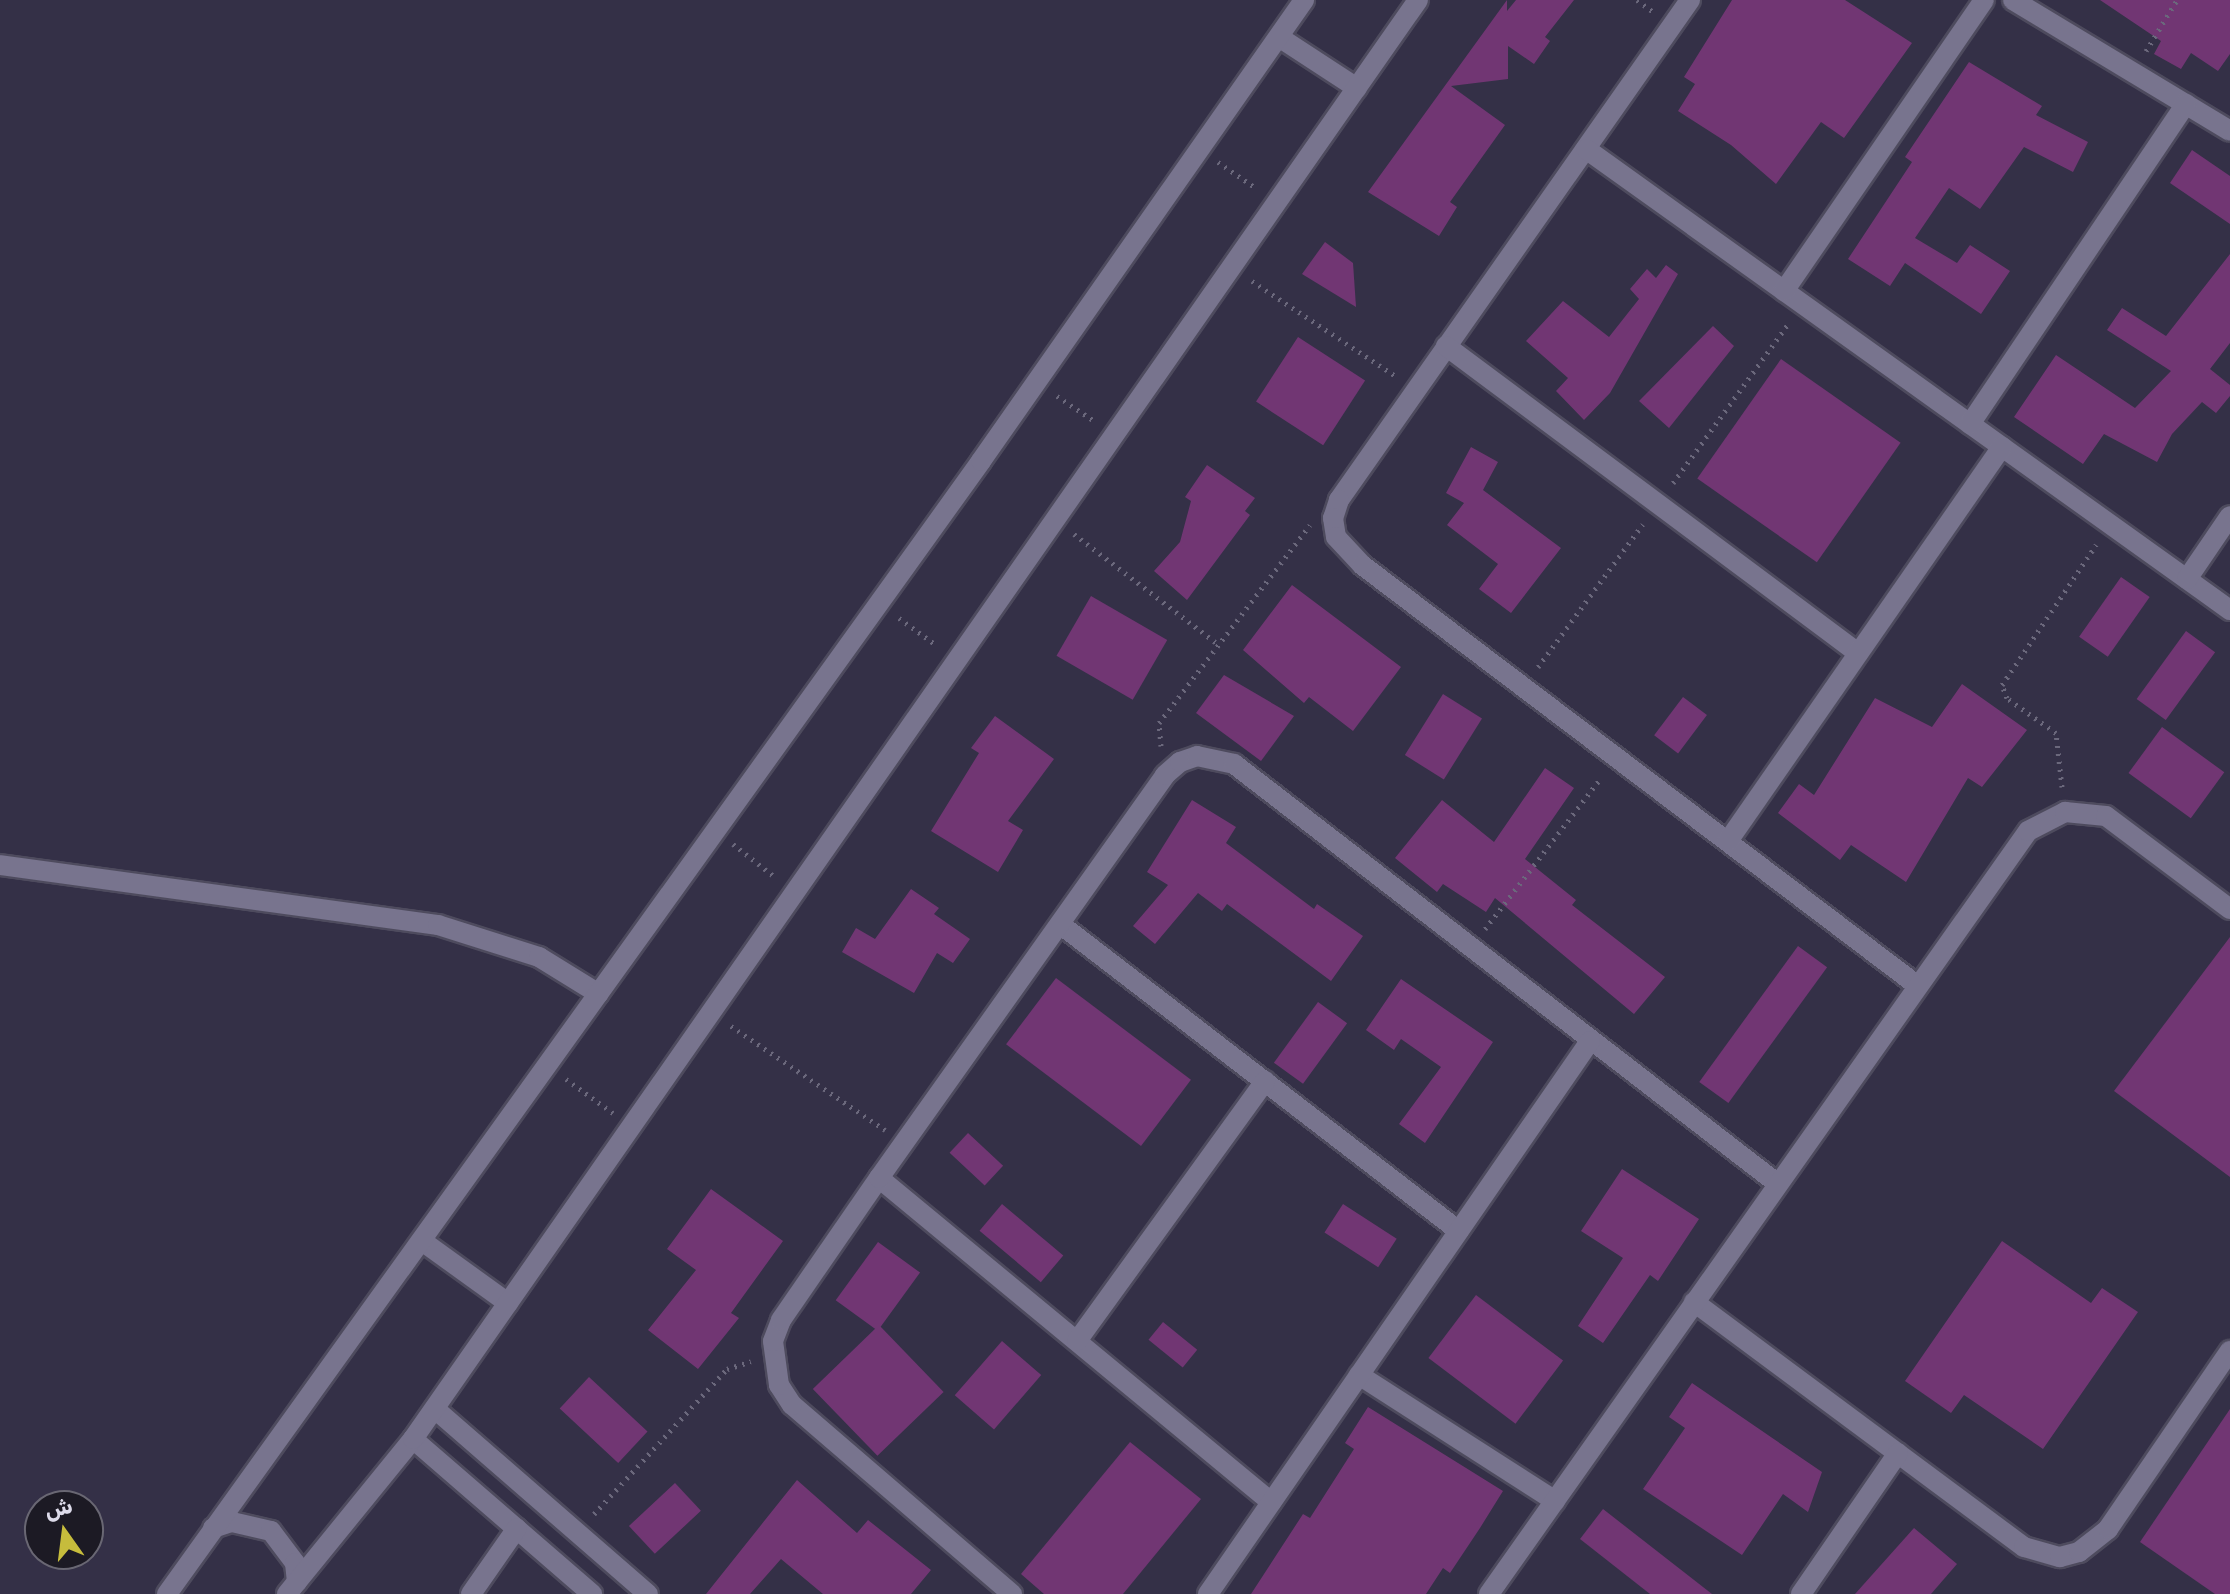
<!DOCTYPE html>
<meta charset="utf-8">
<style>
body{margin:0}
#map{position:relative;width:2230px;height:1594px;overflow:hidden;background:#343047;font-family:Rubik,Cairo,sans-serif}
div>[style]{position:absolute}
.building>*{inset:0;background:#713673;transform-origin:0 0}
.path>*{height:5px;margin-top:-2.5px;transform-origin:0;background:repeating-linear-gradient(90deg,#6b687c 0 2px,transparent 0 8px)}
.roads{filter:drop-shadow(2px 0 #4e4b5e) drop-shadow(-2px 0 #4e4b5e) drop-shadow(0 2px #4e4b5e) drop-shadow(0 -2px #4e4b5e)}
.minor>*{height:20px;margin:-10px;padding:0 10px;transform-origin:10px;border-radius:10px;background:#78748e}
span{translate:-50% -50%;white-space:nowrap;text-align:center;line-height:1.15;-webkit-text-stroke:6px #1c1a24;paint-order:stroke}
.north{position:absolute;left:24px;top:1490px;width:80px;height:80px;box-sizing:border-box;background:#1c1a24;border:2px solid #696773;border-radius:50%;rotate:346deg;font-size:22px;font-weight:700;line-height:32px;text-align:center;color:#dddbea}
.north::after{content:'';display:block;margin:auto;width:28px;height:36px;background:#c6bc3c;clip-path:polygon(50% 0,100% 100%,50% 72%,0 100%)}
</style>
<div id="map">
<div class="building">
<i style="clip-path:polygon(1507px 0,1507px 11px,1516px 0,1574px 0,1545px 37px,1550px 41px,1534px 64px,1508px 46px,1508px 79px,1451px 86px,1505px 125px,1450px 202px,1457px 207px,1439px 236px,1368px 192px)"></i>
<i style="clip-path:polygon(1732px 0,1845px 0,1912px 43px,1844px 138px,1821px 122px,1776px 184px,1731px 145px,1678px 111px,1695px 84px,1684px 77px)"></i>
<i style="clip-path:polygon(2100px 0,2230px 0,2230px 54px,2218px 71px,2191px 53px,2181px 69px,2154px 54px,2161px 41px)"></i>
<i style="clip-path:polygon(1969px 62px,2042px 106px,2036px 115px,2088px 142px,2073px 172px,2024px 147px,1980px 209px,1949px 188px,1915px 238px,1957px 263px,1970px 245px,2010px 271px,1981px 314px,1905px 263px,1890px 286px,1848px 259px,1912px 162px,1905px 157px)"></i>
<i style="clip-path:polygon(2192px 150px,2230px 176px,2230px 224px,2170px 183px)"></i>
<i style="clip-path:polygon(1325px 242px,1353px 263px,1356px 307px,1302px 274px)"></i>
<i style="clip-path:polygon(2230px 254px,2230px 343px,2210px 369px,2230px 385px,2230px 396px,2216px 413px,2202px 402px,2172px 434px,2157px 462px,2104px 434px,2083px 464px,2014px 417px,2056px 355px,2135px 408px,2171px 371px,2107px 330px,2122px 308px,2166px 336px)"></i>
<i style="clip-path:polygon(1666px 265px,1678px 274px,1610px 393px,1584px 420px,1556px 391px,1568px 378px,1526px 341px,1563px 301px,1609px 337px,1639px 299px,1630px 289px,1647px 269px,1656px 278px)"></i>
<i style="clip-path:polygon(1713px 326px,1734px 346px,1669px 428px,1639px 401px)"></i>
<i style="left:1298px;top:337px;width:80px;height:77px;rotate:33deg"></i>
<i style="left:1781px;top:359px;width:146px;height:146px;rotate:35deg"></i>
<i style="clip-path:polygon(1471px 447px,1498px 462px,1483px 490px,1561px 548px,1511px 613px,1479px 589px,1498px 564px,1447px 525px,1464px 503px,1446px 493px)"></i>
<i style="clip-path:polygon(1207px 465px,1255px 498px,1245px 511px,1250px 515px,1187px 600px,1154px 571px,1180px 542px,1191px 501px,1185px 497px)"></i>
<i style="left:2121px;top:577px;width:35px;height:73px;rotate:35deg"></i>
<i style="clip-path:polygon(1292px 585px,1401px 667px,1353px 731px,1309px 697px,1304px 703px,1243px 650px)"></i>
<i style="left:1091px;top:596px;width:88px;height:69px;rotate:30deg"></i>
<i style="left:2186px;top:631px;width:36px;height:84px;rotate:36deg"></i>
<i style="clip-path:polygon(1224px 675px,1294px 716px,1261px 761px,1196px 713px)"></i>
<i style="clip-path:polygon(1962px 684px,2027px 730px,1982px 787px,1968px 778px,1906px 882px,1851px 845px,1840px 860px,1778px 813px,1799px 784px,1814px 795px,1875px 698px,1932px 727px)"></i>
<i style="left:1443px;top:694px;width:46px;height:72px;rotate:32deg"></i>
<i style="left:1683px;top:697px;width:30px;height:48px;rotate:37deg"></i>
<i style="clip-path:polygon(995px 716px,1054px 759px,1008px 821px,1023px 830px,998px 872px,931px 831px,979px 753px,971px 748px)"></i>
<i style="left:2162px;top:727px;width:77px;height:57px;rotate:36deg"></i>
<i style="clip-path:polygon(1545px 768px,1574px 788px,1525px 859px,1576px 900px,1572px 905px,1665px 977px,1634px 1014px,1495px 898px,1486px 912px,1443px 884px,1437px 892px,1395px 858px,1442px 800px,1494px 842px)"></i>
<i style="clip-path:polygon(1192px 800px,1236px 827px,1226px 843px,1314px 909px,1317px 904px,1363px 936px,1331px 981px,1227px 904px,1222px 911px,1198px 893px,1155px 944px,1133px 926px,1168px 885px,1147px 872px)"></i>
<i style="clip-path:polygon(911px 889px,939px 908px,934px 914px,970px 939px,953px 963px,937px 953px,914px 993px,842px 952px,856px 928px,875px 939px)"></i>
<i style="clip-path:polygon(2230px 937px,2230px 1177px,2114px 1091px)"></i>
<i style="left:1798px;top:946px;width:36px;height:168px;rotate:36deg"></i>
<i style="left:1056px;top:978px;width:169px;height:83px;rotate:37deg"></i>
<i style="clip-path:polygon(1401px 979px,1493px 1042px,1425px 1143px,1399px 1124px,1441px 1067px,1401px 1039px,1394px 1050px,1366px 1030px)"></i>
<i style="left:1318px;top:1002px;width:36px;height:75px;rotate:36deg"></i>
<i style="left:968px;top:1133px;width:48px;height:27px;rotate:43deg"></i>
<i style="clip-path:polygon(1622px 1169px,1699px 1219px,1658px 1281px,1650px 1275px,1603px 1343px,1578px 1326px,1623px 1258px,1581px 1231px)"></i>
<i style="clip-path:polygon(711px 1189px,783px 1241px,731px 1313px,739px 1318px,698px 1369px,648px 1330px,696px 1270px,667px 1249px)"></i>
<i style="left:1002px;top:1204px;width:80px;height:35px;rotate:40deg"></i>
<i style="left:1343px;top:1204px;width:64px;height:34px;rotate:33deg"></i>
<i style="clip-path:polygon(2002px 1241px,2091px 1303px,2102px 1288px,2138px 1312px,2043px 1449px,1964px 1395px,1951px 1413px,1905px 1381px)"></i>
<i style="left:878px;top:1242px;width:52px;height:72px;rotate:36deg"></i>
<i style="left:1476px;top:1295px;width:109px;height:79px;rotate:37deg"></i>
<i style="left:1163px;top:1322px;width:44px;height:23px;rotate:39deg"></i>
<i style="left:879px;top:1325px;width:93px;height:92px;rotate:46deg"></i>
<i style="left:1002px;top:1341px;width:52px;height:72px;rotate:41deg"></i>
<i style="left:589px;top:1377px;width:80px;height:43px;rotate:43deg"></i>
<i style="clip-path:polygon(1692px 1383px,1822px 1472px,1808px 1512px,1783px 1494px,1742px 1555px,1643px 1489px,1685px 1428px,1669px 1417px)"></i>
<i style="clip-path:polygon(1368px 1407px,1503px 1491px,1480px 1528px,1450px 1573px,1443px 1568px,1426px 1594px,1251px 1594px,1303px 1514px,1310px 1518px,1354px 1449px,1345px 1443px)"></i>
<i style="clip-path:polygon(2230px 1409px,2230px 1594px,2215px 1594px,2140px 1542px)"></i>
<i style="clip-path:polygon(1130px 1442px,1201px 1499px,1123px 1594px,1044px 1594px,1021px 1574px)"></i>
<i style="clip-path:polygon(797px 1480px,857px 1533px,868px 1520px,931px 1570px,911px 1594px,823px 1594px,781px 1559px,750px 1594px,706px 1594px)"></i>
<i style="left:675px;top:1483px;width:38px;height:63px;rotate:47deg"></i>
<i style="clip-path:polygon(1603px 1509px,1712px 1594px,1650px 1594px,1580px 1539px)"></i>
<i style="clip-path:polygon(1914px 1528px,1957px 1564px,1931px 1594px,1855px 1594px)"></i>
</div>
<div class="path">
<i style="left:1637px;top:0;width:19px;rotate:36deg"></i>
<i style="left:2146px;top:51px;width:60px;rotate:-58.7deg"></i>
<i style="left:1218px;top:162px;width:46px;rotate:34.4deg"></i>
<i style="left:1252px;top:281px;width:174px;rotate:33.5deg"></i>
<i style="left:1057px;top:396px;width:47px;rotate:33.7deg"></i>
<i style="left:1673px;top:483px;width:198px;rotate:-54.1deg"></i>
<i style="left:1074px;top:534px;width:181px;rotate:37.4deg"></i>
<i style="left:899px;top:618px;width:46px;rotate:36.1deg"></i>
<i style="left:1538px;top:667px;width:177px;rotate:-53.7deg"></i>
<i style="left:1161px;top:746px;width:23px;rotate:-95deg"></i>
<i style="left:1159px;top:723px;width:249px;rotate:-52.7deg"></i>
<i style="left:2062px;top:787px;width:54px;rotate:-96.3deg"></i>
<i style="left:2056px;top:733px;width:60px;rotate:-144.5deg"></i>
<i style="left:2007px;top:698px;width:14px;rotate:-111deg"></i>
<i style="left:2002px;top:685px;width:169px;rotate:-56.1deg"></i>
<i style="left:733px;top:844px;width:53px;rotate:38.2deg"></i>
<i style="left:1485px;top:929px;width:190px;rotate:-52.5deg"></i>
<i style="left:731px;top:1026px;width:186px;rotate:34deg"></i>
<i style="left:566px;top:1079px;width:58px;rotate:35.9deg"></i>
<i style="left:594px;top:1514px;width:197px;rotate:-47.5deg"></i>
<i style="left:727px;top:1369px;width:25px;rotate:-18deg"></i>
</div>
<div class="roads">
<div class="minor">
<i style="left:1690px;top:0;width:611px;rotate:125.07deg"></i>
<i style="left:1339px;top:500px;width:19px;rotate:108deg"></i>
<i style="left:1333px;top:518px;width:19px;rotate:81deg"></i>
<i style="left:1336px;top:537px;width:38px;rotate:47deg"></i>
<i style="left:1362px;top:565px;width:697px;rotate:37.13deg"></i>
<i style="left:2013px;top:0;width:253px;rotate:31.1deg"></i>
<i style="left:1279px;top:37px;width:93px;rotate:33.2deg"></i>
<i style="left:1586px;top:149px;width:792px;rotate:35.6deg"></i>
<i style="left:1784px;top:291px;width:353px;rotate:-55.5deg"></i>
<i style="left:1446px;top:346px;width:514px;rotate:36.69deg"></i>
<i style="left:1970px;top:424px;width:386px;rotate:-56deg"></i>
<i style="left:2187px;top:579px;width:76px;rotate:-55.7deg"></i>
<i style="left:1728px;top:841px;width:480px;rotate:-55.2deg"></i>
<i style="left:0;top:865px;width:442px;rotate:7.8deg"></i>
<i style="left:438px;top:925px;width:106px;rotate:17.6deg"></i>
<i style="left:539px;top:957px;width:70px;rotate:31.7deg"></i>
<i style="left:1060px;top:924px;width:503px;rotate:37.58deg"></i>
<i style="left:879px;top:1178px;width:509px;rotate:39.57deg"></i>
<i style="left:422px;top:1241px;width:106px;rotate:35.8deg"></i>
<i style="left:1694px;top:1302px;width:411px;rotate:36.6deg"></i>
<i style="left:2024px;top:1547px;width:37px;rotate:16deg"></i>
<i style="left:2060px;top:1557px;width:20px;rotate:-15deg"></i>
<i style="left:2079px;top:1552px;width:37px;rotate:-38deg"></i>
<i style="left:2108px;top:1529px;width:216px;rotate:-55.6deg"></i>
<i style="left:1077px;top:1341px;width:321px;rotate:-54.1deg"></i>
<i style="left:1359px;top:1375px;width:233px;rotate:32.7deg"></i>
<i style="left:435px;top:1409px;width:282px;rotate:41deg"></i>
<i style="left:413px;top:1439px;width:237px;rotate:40.9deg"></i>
<i style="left:213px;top:1528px;width:20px;rotate:-18deg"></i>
<i style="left:232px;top:1522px;width:40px;rotate:13deg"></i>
<i style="left:271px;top:1531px;width:40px;rotate:53deg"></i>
<i style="left:295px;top:1563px;width:19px;rotate:84deg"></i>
<i style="left:167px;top:1594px;width:1395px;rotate:-54.3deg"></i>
<i style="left:981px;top:461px;width:563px;rotate:-54.98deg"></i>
<i style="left:287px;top:1594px;width:200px;rotate:-50.9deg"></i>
<i style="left:413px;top:1439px;width:1755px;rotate:-55.07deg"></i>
<i style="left:471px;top:1594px;width:80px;rotate:-55.1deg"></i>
<i style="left:1012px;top:1594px;width:290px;rotate:-139.3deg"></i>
<i style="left:792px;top:1405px;width:24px;rotate:-123deg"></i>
<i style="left:779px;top:1385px;width:44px;rotate:-97.8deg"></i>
<i style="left:773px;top:1341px;width:22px;rotate:-69deg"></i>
<i style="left:781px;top:1320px;width:173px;rotate:-55.4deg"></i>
<i style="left:879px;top:1178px;width:494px;rotate:-54.6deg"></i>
<i style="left:1165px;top:775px;width:20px;rotate:-41deg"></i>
<i style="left:1180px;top:762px;width:18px;rotate:-19deg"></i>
<i style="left:1197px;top:756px;width:38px;rotate:12deg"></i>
<i style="left:1234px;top:764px;width:687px;rotate:37.67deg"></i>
<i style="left:1208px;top:1594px;width:672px;rotate:-55.36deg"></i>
<i style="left:1489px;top:1594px;width:934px;rotate:-54.76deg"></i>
<i style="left:2028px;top:831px;width:42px;rotate:-27.2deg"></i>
<i style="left:2065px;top:812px;width:41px;rotate:5.6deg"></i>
<i style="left:2106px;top:816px;width:155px;rotate:36.9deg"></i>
<i style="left:1801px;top:1594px;width:171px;rotate:-55.5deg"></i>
</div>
</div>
<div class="north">ش</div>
</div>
